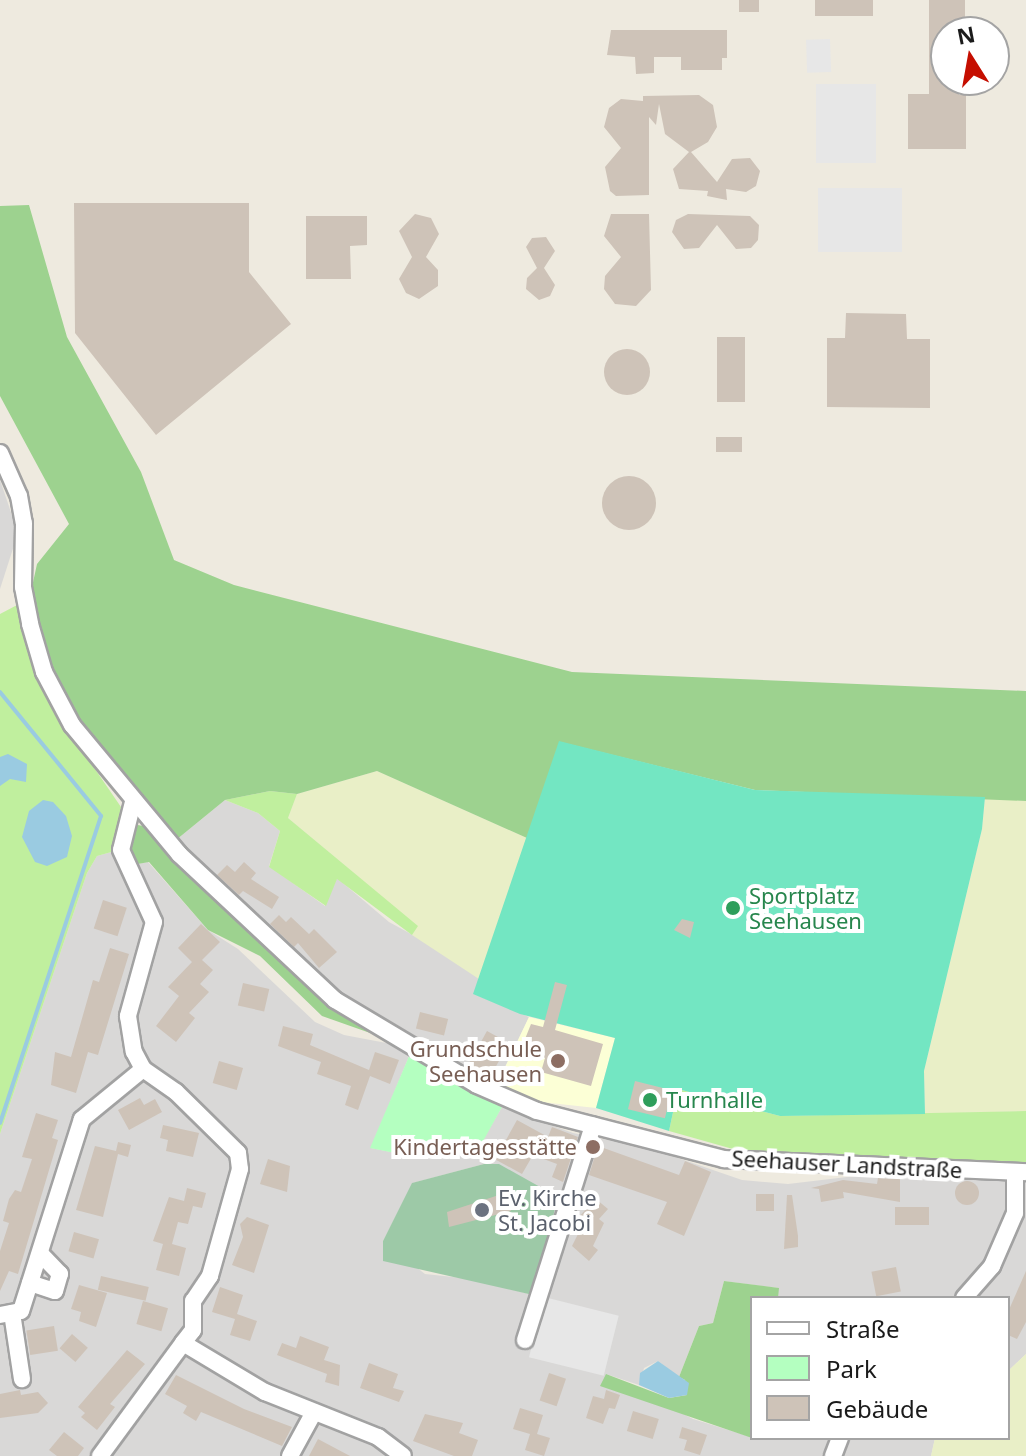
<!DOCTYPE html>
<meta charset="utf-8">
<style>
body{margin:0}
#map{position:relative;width:1026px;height:1456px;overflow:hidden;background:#eeeadf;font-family:"Noto Sans",sans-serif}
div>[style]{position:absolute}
.residential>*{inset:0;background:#d9d8d7}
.education>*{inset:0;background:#fcffd6}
.farmland>*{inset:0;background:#e9efc7}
.grass>*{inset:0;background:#c0ef9e}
.forest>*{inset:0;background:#9dd28f}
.cemetery>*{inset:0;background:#9dc9a7}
.park>*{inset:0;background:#b4ffc0}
.pitch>*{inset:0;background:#73e6c2}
.parking>*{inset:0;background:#e7e7e7;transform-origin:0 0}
.water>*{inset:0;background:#9acbe1}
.stream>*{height:4px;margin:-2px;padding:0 2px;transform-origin:2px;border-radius:2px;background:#9acbe1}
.building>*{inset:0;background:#cec3b8;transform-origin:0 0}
.round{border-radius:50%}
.roads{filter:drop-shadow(2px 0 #a2a2a2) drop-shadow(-2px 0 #a2a2a2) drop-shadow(0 2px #a2a2a2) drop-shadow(0 -2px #a2a2a2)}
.street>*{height:16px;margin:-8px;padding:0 8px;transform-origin:8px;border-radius:8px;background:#fff}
.dots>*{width:22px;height:22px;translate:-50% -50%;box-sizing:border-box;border:4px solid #fff;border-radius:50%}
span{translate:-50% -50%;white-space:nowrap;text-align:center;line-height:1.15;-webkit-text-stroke:8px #fff;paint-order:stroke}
.leisure-label{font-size:22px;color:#27864d}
.left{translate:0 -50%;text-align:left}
.education-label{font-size:22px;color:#785e54}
.right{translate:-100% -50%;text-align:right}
.street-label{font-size:22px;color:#1b1b1b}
.worship-label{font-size:22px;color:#5b616d}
.legend{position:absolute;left:750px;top:1296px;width:260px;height:144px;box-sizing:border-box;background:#fff;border:2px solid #a4a4a4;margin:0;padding:10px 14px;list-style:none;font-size:24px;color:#1b1b1b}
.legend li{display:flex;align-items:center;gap:16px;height:40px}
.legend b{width:40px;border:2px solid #a4a4a4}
.north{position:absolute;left:930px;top:16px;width:80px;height:80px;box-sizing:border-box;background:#fff;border:2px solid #a4a4a4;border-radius:50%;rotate:349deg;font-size:22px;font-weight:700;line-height:32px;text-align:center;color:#1b1b1b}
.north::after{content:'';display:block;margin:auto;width:28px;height:36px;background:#c50e00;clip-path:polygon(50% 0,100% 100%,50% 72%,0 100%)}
</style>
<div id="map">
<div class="residential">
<i style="clip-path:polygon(0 480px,18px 533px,0 589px)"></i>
<i style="clip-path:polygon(225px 800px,258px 813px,280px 831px,269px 866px,325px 906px,337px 878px,389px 922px,446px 953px,479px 979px,474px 994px,529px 1017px,497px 1084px,327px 984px,176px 840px)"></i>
<i style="clip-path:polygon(evenodd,115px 851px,132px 865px,148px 862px,208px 930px,238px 949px,315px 1022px,344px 1035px,397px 1045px,410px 1054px,371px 1148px,410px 1156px,476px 1152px,502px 1107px,573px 1133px,649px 1148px,742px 1180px,788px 1184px,889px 1172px,1026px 1180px,1026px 1354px,1008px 1371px,1008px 1298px,778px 1298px,778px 1288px,724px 1281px,713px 1323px,699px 1326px,679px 1377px,658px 1361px,644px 1368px,639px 1385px,606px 1374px,693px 1419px,761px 1440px,935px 1438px,931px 1456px,0 1456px,0 1134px,87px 873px,97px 856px,115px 851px,484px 1164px,499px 1164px,533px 1295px,472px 1279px,425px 1274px,383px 1241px,413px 1183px,484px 1164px)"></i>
</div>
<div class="education">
<i style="clip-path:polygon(529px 1017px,615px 1038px,596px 1108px,541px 1102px,497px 1084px)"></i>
</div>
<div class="farmland">
<i style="clip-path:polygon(377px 771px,527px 838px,479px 979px,412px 935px,417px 926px,288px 818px,297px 794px)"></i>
<i style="clip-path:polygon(985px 797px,1026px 801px,1026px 1111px,925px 1114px,924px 1071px,982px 829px)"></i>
<i style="clip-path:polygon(1026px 1354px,1026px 1456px,931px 1456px,935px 1438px,1008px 1438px,1008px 1371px)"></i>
</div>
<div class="grass">
<i style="clip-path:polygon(19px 604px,47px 699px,121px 807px,115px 851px,97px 856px,87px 873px,0 1134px,0 614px)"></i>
<i style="clip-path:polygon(270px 791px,297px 794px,288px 818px,418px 926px,412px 935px,337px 879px,326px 906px,269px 867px,280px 831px,258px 813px,225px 800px)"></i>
<i style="clip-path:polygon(678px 1089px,780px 1116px,1026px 1111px,1026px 1163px,740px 1151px,669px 1131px)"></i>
</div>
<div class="forest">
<i style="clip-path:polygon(29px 205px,67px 337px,141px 472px,174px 560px,234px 585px,572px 672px,1026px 691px,1026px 801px,755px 790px,560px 742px,527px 838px,377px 771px,297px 794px,270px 791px,225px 800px,176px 840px,67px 704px,36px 625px,32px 587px,37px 564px,69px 524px,0 396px,0 206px)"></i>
<i style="clip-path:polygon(138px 825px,148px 827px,313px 992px,380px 1030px,373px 1034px,322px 1016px,260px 956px,208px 930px,149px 862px,132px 865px,128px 834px)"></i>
<i style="clip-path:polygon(724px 1281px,779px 1288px,778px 1298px,752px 1298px,752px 1438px,600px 1386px,606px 1374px,669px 1398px,687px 1395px,685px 1380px,679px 1377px,699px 1326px,713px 1323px)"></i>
</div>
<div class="cemetery">
<i style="clip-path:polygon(484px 1164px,499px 1164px,558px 1197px,533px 1295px,383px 1261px,383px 1241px,412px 1183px)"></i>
</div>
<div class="park">
<i style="clip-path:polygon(410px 1054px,502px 1107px,477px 1152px,410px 1156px,370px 1148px)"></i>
</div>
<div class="pitch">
<i style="clip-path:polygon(559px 741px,755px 790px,985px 797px,982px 829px,924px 1071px,925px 1114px,780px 1116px,678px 1089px,669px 1131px,596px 1108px,615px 1038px,520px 1014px,473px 994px)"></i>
</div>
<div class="parking">
<i style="left:830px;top:39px;width:33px;height:24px;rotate:88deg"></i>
<i style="left:816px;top:84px;width:60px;height:79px"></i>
<i style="left:818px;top:188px;width:84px;height:64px"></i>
<i style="left:544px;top:1297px;width:77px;height:62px;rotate:14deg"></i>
</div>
<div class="water">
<i style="clip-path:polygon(8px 754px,27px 764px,26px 782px,10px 779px,0 786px,0 757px)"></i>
<i style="clip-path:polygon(43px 800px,53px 802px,66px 816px,72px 836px,67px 857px,47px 866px,35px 862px,22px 837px,29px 811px)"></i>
<i style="clip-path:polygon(658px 1361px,689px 1383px,687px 1395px,669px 1398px,639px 1385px,640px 1373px)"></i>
</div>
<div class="stream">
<i style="left:0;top:692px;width:160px;rotate:50.8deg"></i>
<i style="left:101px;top:816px;width:323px;rotate:108.2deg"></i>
</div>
<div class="building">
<i style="left:739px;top:0;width:20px;height:12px"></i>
<i style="left:815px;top:0;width:58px;height:16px"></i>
<i style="clip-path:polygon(929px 0,965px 0,965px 32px,946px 32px,946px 80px,959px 80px,959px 95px,966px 95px,966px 149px,908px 149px,908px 94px,929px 94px)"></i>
<i style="clip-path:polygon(611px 30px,727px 30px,727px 58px,722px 58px,722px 70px,681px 70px,681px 57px,654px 57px,654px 73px,636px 74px,635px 57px,607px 55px)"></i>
<i style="clip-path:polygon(699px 95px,713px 105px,717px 127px,708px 142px,691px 152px,717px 182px,732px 159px,750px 158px,760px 171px,756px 186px,746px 192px,726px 189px,727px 200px,707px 196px,708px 191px,679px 189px,673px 169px,689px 152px,665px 134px,659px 104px,656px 125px,649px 117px,649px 195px,616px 196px,610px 191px,605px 167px,621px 148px,604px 127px,609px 108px,621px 99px,643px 101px,643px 96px)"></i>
<i style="clip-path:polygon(74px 203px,249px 203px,249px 272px,291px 324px,156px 435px,75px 333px)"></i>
<i style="clip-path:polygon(415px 214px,431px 218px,439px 234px,426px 257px,438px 270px,438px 286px,419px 299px,406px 293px,399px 279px,412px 257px,399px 231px)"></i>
<i style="clip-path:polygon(611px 214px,649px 214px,651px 290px,636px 306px,615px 304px,604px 289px,605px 276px,621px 257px,604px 236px)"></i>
<i style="clip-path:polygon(688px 214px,750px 216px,759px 225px,758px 240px,751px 248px,736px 249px,717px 225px,699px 248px,684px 249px,672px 232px,676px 220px)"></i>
<i style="clip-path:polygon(306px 216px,367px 216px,367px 245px,350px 246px,351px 279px,306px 279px)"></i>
<i style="clip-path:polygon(546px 237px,555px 251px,544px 268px,555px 285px,550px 296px,539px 300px,526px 289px,527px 278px,537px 268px,526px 247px,532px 238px)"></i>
<i style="clip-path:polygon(846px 313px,906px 314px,907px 339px,930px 339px,930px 408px,827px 407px,827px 338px,845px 338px)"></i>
<i style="left:717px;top:337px;width:28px;height:65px"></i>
<i class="round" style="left:604px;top:349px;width:46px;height:46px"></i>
<i style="left:716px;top:437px;width:26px;height:15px"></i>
<i class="round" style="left:602px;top:476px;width:54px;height:54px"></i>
<i style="clip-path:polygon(244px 862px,256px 873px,251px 879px,279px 897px,272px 909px,243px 891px,239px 895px,217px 875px,227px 865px,235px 872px)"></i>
<i style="left:103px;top:900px;width:25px;height:30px;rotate:18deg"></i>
<i style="clip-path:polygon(279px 915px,286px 922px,291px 917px,309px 934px,314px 929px,337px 952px,319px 968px,298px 943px,294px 947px,270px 924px)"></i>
<i style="clip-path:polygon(682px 919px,694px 922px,690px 938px,674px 930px)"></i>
<i style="clip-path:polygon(201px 924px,220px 942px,202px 960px,213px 970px,200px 984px,209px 992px,189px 1013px,195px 1018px,176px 1042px,156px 1026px,179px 996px,168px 987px,192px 962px,178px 948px)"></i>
<i style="clip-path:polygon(110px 948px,129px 954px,98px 1055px,88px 1052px,76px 1093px,51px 1085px,55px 1052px,71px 1057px,93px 980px,99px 982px)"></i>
<i style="clip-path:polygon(555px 982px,567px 985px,555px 1030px,603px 1044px,591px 1086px,541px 1072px,545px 1058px,521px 1049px,531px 1024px,543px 1027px)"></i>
<i style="left:243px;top:983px;width:27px;height:23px;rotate:13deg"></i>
<i style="left:420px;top:1012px;width:29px;height:17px;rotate:14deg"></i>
<i style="clip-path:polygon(283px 1026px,313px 1034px,310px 1045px,369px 1070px,375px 1052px,399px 1060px,390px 1084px,370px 1076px,358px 1110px,345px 1105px,351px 1086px,317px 1074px,321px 1062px,278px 1046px)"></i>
<i style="left:487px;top:1031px;width:25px;height:41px;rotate:29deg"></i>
<i style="left:219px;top:1061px;width:25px;height:23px;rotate:16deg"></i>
<i style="left:635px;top:1081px;width:38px;height:29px;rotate:14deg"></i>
<i style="clip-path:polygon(140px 1098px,144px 1105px,155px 1099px,162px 1112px,129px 1130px,118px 1110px)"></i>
<i style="clip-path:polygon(36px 1113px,58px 1120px,52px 1138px,58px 1140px,18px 1274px,9px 1271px,0 1291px,0 1251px,9px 1223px,3px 1221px,9px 1199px,15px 1190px,21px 1192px,32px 1159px,22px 1157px)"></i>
<i style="clip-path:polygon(517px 1120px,548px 1137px,552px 1127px,578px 1137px,563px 1182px,552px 1177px,557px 1164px,533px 1155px,522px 1174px,489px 1156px,495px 1145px,501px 1149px)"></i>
<i style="clip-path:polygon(163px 1125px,199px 1133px,193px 1157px,166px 1151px,168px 1140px,160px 1138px)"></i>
<i style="clip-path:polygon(118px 1142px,131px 1145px,128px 1157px,118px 1154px,103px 1217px,76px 1210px,95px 1146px,116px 1151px)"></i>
<i style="clip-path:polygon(598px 1146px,679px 1175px,685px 1161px,711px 1172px,684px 1236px,657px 1224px,667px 1202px,589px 1175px)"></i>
<i style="clip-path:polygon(268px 1159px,290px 1166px,287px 1192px,260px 1184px)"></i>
<i style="clip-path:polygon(878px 1178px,900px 1179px,900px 1202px,843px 1192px,844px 1198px,821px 1202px,819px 1189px,811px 1188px,843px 1180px,877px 1184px)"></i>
<i class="round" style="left:955px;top:1181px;width:24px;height:24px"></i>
<i style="clip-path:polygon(187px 1188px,206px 1193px,202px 1208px,193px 1206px,188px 1224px,178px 1222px,172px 1244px,186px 1248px,179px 1276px,156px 1270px,163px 1244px,153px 1241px,169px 1197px,184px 1201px)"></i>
<i style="clip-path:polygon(505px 1193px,511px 1211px,449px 1227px,447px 1212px)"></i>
<i style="clip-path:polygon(590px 1194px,608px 1209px,599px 1219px,604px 1223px,593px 1246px,598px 1250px,589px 1261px,572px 1246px,584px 1222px,578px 1218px,587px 1208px,582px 1204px)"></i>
<i style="left:756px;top:1194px;width:18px;height:17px"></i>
<i style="clip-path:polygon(787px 1195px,792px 1195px,798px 1236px,798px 1247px,784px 1249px)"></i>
<i style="left:895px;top:1207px;width:34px;height:18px"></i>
<i style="clip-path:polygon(247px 1217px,269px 1225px,254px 1273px,232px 1265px,243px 1237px,240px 1224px)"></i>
<i style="left:74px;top:1232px;width:26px;height:20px;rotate:16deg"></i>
<i style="left:896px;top:1267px;width:25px;height:25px;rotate:79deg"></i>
<i style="clip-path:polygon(1026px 1271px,1026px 1322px,1017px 1339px,1008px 1335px,1008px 1312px)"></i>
<i style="left:101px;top:1276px;width:49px;height:14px;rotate:13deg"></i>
<i style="clip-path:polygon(79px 1285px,107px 1293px,96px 1327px,79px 1321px,81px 1312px,71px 1309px)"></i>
<i style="clip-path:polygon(220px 1287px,243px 1295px,237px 1314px,257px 1321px,250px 1341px,230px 1335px,235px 1319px,212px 1312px)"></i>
<i style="left:143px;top:1301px;width:26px;height:24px;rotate:16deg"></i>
<i style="left:54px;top:1326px;width:25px;height:28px;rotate:81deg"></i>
<i style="left:72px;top:1334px;width:21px;height:19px;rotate:41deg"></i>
<i style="clip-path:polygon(300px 1336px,329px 1347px,324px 1360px,340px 1365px,339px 1386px,325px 1382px,327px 1374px,277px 1355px,282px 1343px,296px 1348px)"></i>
<i style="clip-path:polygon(127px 1350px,145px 1364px,110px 1404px,115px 1407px,97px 1430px,81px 1417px,85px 1413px,78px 1407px)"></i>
<i style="clip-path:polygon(369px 1363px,398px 1374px,393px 1388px,404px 1391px,399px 1402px,360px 1388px)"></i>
<i style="left:549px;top:1373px;width:18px;height:29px;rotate:19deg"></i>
<i style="clip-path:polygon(176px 1375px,244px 1409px,292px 1427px,282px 1446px,201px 1412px,196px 1421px,183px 1413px,187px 1406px,165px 1394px)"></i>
<i style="clip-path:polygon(20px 1390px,21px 1395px,38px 1392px,48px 1403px,38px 1413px,0 1418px,0 1394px)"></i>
<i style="clip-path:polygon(606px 1390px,620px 1395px,615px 1409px,609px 1408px,603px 1424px,586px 1418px,593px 1396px,604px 1399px)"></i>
<i style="clip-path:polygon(520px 1408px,543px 1415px,537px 1434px,550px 1438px,544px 1456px,525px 1450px,530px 1434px,513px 1429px)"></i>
<i style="left:633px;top:1411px;width:27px;height:21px;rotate:17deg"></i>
<i style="clip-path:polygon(425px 1414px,463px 1423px,459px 1433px,478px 1440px,472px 1456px,454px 1456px,413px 1441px)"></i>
<i style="clip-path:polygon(682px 1427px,707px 1435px,700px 1455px,684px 1450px,687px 1440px,679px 1438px)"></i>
<i style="clip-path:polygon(64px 1432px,84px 1448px,78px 1456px,57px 1456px,49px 1450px)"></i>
<i style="clip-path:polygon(318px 1439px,350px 1456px,309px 1456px)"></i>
</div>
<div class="roads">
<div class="street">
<i style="left:0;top:453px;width:47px;rotate:66.2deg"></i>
<i style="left:19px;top:496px;width:27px;rotate:80deg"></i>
<i style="left:24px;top:523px;width:64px;rotate:90.9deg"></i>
<i style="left:23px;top:587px;width:38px;rotate:79deg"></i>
<i style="left:30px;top:624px;width:50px;rotate:73.7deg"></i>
<i style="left:44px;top:672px;width:60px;rotate:62.2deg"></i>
<i style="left:72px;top:725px;width:168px;rotate:50.3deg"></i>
<i style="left:179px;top:854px;width:214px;rotate:43.1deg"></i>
<i style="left:335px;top:1000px;width:165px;rotate:30.9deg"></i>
<i style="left:477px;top:1085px;width:65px;rotate:23.4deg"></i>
<i style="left:537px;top:1111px;width:193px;rotate:14.4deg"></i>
<i style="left:724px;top:1159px;width:302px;rotate:2.5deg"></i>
<i style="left:133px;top:802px;width:49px;rotate:104deg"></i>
<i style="left:121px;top:850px;width:79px;rotate:65.4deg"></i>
<i style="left:154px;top:922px;width:98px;rotate:105.5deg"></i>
<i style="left:128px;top:1016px;width:36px;rotate:81deg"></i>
<i style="left:134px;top:1052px;width:19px;rotate:62deg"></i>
<i style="left:143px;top:1069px;width:40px;rotate:34.9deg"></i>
<i style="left:176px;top:1092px;width:87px;rotate:44.5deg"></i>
<i style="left:238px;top:1153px;width:16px;rotate:83deg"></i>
<i style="left:240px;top:1169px;width:111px;rotate:105.7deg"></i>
<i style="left:210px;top:1276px;width:30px;rotate:124deg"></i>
<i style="left:193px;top:1301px;width:29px;rotate:90deg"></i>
<i style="left:193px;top:1330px;width:16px;rotate:128deg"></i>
<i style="left:183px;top:1343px;width:96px;rotate:30.9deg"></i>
<i style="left:265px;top:1392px;width:122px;rotate:21.7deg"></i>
<i style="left:378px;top:1437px;width:31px;rotate:37deg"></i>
<i style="left:30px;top:1283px;width:26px;rotate:18deg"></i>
<i style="left:55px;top:1291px;width:18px;rotate:-74deg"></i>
<i style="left:60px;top:1274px;width:28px;rotate:-134deg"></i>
<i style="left:964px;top:1298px;width:43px;rotate:-48.8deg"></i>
<i style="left:992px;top:1266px;width:58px;rotate:-66.5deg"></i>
<i style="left:1015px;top:1213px;width:41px;rotate:-90deg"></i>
<i style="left:12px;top:1313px;width:67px;rotate:81.4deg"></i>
<i style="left:0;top:1315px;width:21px;rotate:-11deg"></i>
<i style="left:21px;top:1311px;width:201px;rotate:-72.4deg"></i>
<i style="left:82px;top:1119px;width:79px;rotate:-39.3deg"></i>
<i style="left:525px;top:1340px;width:225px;rotate:-72.4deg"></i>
<i style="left:100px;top:1456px;width:140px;rotate:-53.7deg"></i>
<i style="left:290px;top:1456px;width:50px;rotate:-61.4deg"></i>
<i style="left:833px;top:1456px;width:19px;rotate:-69deg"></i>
</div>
</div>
<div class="dots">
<i style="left:733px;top:908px;background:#2e9e5b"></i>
<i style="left:558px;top:1061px;background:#8d6e63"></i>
<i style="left:650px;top:1100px;background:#2e9e5b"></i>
<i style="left:593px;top:1147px;background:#8d6e63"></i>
<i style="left:482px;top:1210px;background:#6b7280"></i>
</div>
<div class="leisure-label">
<span class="left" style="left:749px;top:908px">Sportplatz<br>Seehausen</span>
<span class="left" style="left:666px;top:1100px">Turnhalle</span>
</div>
<div class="education-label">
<span class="right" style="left:542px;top:1061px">Grundschule<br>Seehausen</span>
<span class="right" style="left:577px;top:1147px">Kindertagesstätte</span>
</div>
<div class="street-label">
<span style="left:847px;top:1164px;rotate:3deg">Seehauser Landstraße</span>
</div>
<div class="worship-label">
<span class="left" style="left:498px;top:1210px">Ev. Kirche<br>St. Jacobi</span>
</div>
<ul class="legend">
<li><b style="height:10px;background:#fff"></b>Straße</li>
<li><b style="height:22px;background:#b4ffc0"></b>Park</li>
<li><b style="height:22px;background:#cec3b8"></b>Gebäude</li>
</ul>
<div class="north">N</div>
</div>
